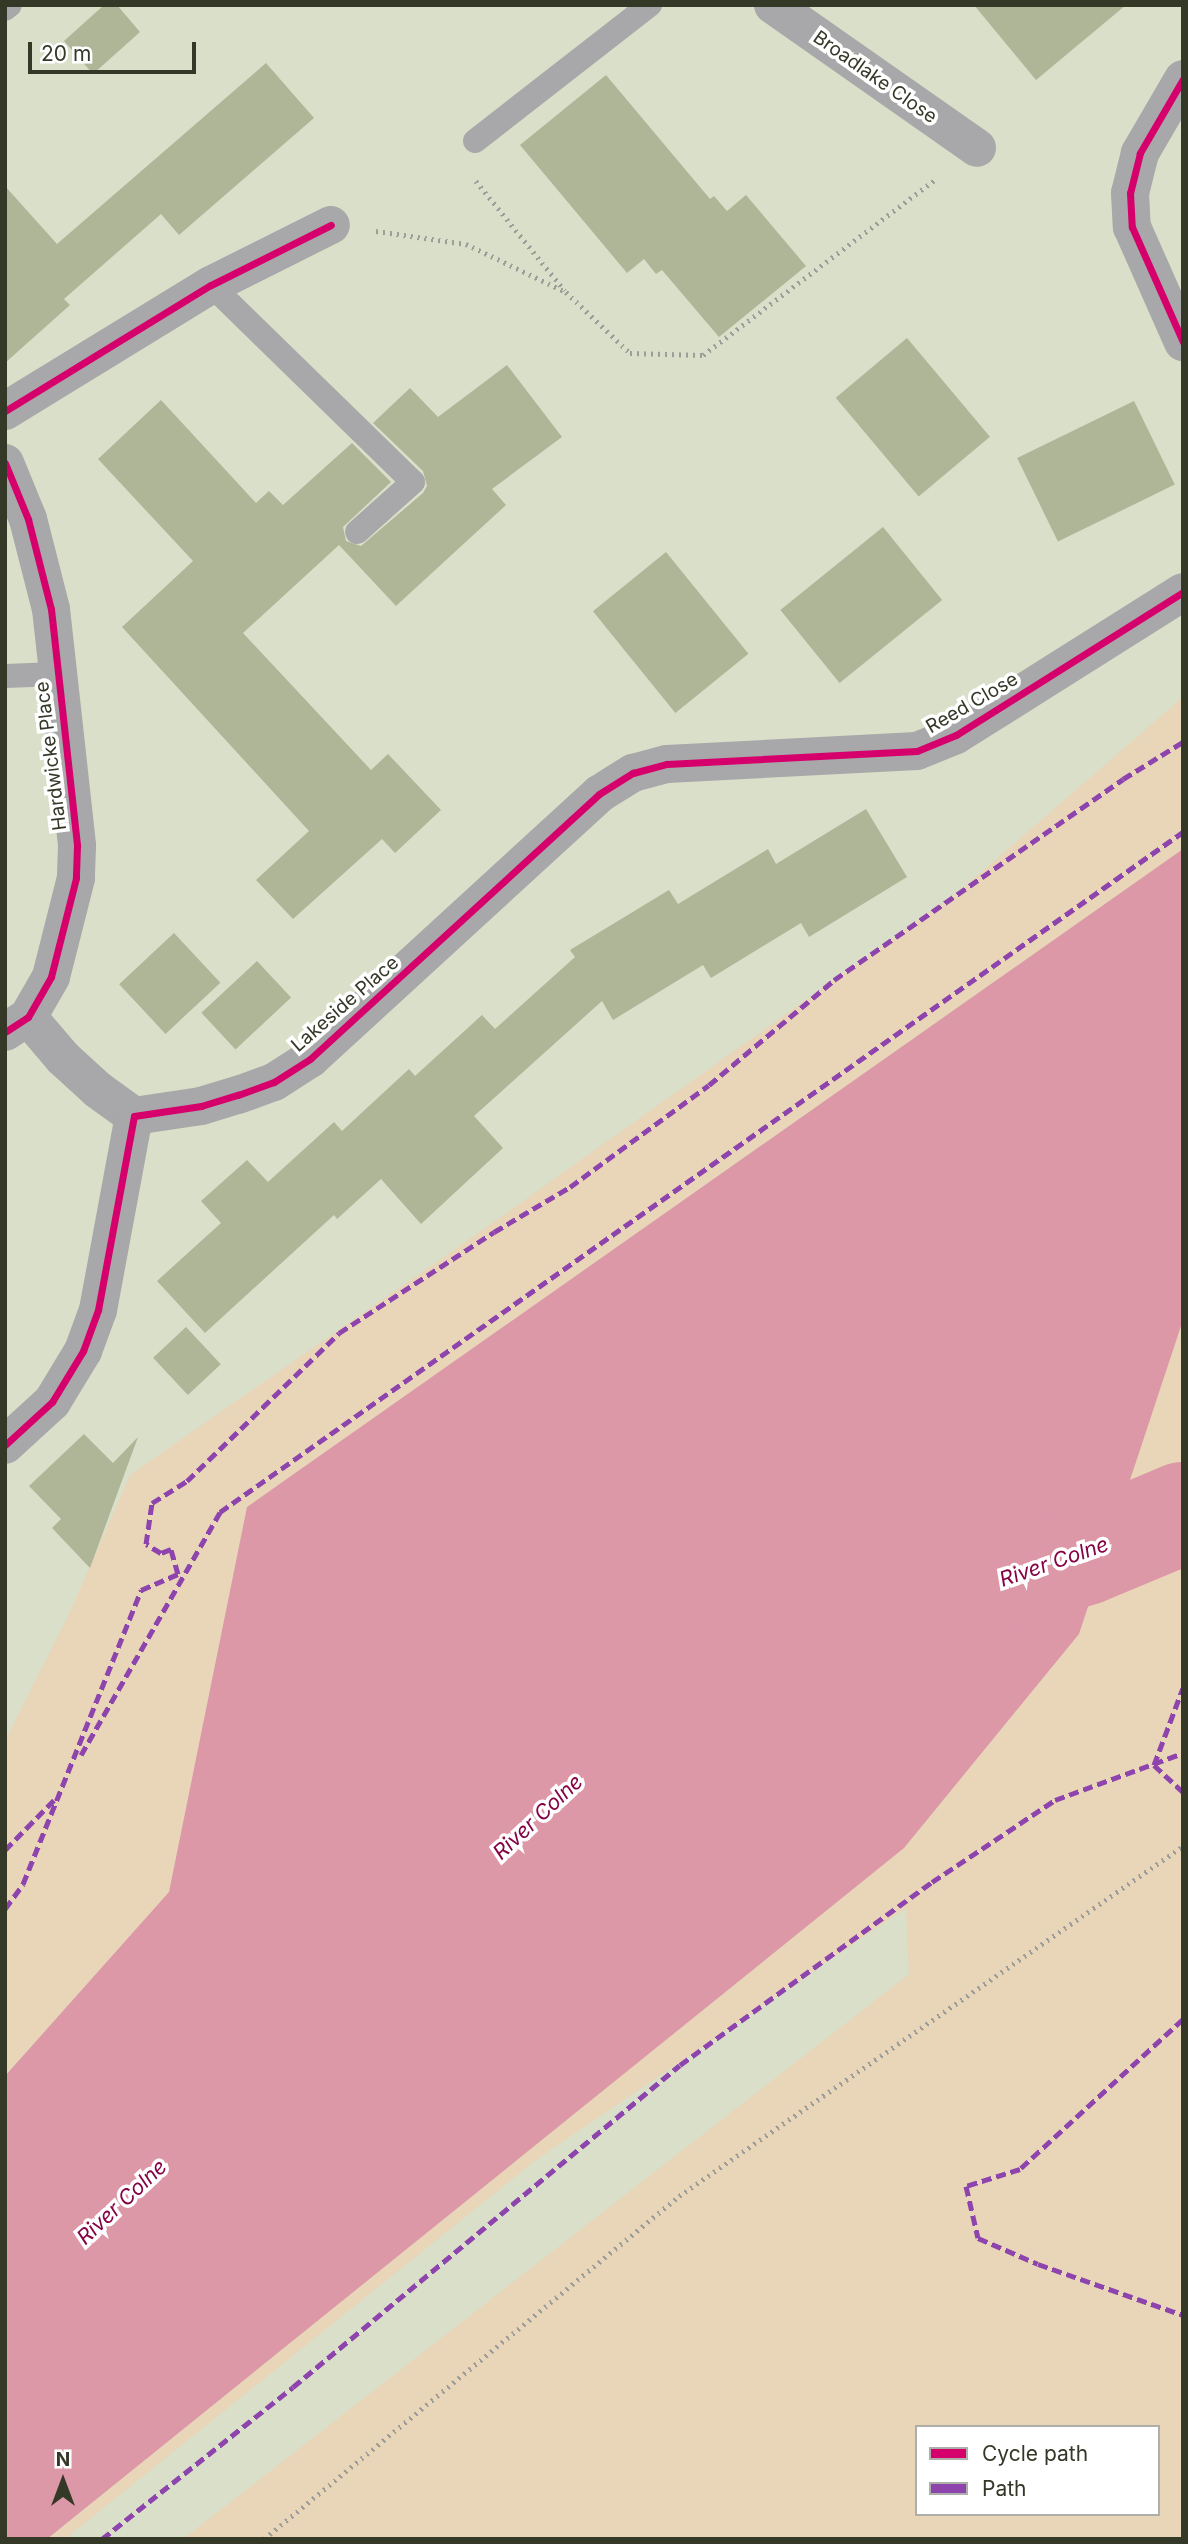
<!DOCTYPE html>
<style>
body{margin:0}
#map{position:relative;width:1188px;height:2544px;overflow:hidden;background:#d9dfc8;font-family:Inter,sans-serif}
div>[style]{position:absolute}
.green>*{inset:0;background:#e9d5b8}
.water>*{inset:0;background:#dd98a8}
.river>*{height:102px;margin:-51px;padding:0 51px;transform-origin:51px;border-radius:51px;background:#dd98a8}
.building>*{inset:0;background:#afb698;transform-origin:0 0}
.path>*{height:4.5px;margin-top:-2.25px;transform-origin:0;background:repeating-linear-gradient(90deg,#9d9d99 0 2px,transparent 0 7px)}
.lane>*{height:24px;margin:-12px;padding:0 12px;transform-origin:12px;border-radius:12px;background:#a8a7a9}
.street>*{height:38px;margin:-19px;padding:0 19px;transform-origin:19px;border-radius:19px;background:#a8a7a9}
.quiet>*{height:5px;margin-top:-2.5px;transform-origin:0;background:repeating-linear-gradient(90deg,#8e44ad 0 10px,transparent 0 15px)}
.cycleway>*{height:7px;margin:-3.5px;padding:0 3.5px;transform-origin:3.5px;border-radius:3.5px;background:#d6006c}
span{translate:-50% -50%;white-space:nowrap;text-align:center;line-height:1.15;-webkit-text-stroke:7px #fff;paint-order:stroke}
.street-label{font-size:19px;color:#343827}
.water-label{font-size:21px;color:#850244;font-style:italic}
.frame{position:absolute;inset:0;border:7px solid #343827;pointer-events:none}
.legend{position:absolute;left:915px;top:2425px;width:245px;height:91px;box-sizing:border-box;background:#fff;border:2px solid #aeafa9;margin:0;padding:9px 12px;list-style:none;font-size:21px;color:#343827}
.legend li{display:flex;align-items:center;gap:14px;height:35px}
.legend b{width:35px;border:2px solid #aeafa9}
.north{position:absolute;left:28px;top:2446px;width:70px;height:70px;-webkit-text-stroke:5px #fff;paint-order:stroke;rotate:0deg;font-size:19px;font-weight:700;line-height:28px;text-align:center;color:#343827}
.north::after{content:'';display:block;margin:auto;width:24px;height:32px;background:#343827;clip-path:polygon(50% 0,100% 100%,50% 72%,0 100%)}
.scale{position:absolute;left:28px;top:42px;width:168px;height:32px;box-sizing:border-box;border:4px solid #343827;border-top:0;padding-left:9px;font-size:21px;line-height:24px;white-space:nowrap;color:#343827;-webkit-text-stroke:5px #fff;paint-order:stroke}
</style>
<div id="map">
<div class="green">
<i style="clip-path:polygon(1183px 697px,1183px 849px,247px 1507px,169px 1892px,5px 2076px,5px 1741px,70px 1612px,130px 1475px,474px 1236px,962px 889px)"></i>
<i style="clip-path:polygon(evenodd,1183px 1320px,1183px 2539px,183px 2539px,909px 1974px,906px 1908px,536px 2160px,65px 2539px,47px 2539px,904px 1848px,1079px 1634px,1183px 1320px,917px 2427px,1158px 2427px,1158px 2514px,917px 2514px,917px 2427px)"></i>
</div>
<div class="water">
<i style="clip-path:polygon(1183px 849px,1183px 1320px,1079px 1634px,904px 1848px,47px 2539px,5px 2539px,5px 2076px,169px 1892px,247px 1507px)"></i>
</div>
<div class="river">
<i style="left:977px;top:1588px;width:113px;rotate:-17.5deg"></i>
<i style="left:1085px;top:1554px;width:106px;rotate:-22.7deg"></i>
</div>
<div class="building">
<i style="clip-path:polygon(104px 5px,117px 5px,140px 32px,93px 74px,64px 41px)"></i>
<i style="clip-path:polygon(974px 5px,1126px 5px,1036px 80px)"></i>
<i style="clip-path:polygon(266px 63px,314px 118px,179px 235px,161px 214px,64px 299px,70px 305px,5px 363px,5px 186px,57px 244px)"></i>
<i style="clip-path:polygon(606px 75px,710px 199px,714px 196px,727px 211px,746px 195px,806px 266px,719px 337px,662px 270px,656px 274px,644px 259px,627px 273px,520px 145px)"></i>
<i style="left:907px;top:338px;width:129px;height:93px;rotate:50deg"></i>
<i style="clip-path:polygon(507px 365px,562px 437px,492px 489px,506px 505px,396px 606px,339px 545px,243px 633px,371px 770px,388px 754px,441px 810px,395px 853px,382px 839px,293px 919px,256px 880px,309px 831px,122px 627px,193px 561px,98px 459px,161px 400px,256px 503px,269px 491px,283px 505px,352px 443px,391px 482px,343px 527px,346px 541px,361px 546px,423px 493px,427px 486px,423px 471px,373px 423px,410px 388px,438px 417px)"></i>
<i style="left:1134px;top:401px;width:93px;height:130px;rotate:64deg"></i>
<i style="left:883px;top:527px;width:94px;height:132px;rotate:51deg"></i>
<i style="left:666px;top:552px;width:131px;height:94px;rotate:51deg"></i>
<i style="clip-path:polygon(866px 809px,907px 877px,809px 937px,801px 923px,711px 978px,703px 965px,613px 1020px,602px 1001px,474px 1116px,503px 1148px,421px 1224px,381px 1179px,337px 1219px,334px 1215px,205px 1333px,157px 1281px,221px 1223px,201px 1201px,247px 1160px,268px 1182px,334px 1122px,342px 1131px,409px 1069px,415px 1076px,482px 1015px,495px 1029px,575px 957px,570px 950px,669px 890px,678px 904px,768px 849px,776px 864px)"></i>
<i style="left:174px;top:933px;width:68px;height:75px;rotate:47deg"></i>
<i style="left:257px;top:961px;width:50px;height:76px;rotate:47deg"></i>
<i style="left:186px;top:1327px;width:51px;height:45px;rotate:47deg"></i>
<i style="clip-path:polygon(84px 1434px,113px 1463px,138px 1437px,90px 1568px,52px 1528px,61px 1519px,29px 1486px)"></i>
</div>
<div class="path">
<i style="left:476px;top:181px;width:141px;rotate:51deg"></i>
<i style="left:376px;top:231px;width:91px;rotate:8.2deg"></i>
<i style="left:466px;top:244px;width:111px;rotate:25.6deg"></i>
<i style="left:566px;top:292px;width:88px;rotate:43.6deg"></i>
<i style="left:630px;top:353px;width:73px;rotate:1.6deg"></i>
<i style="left:703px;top:355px;width:293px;rotate:-37.1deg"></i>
<i style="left:264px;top:2539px;width:538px;rotate:-39.57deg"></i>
<i style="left:679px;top:2196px;width:614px;rotate:-34.78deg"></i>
</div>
<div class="lane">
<i style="left:5px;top:9px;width:6px;rotate:-39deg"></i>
<i style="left:475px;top:141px;width:222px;rotate:-37.9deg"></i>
<i style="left:211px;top:285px;width:282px;rotate:44.3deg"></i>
<i style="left:413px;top:482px;width:75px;rotate:138.2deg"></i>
<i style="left:5px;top:676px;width:52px;rotate:-2.2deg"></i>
</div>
<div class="street">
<i style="left:773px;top:5px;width:249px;rotate:35deg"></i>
<i style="left:1183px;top:79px;width:86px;rotate:120.2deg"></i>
<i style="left:1140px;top:153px;width:41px;rotate:104deg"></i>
<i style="left:1130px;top:193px;width:34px;rotate:87deg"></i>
<i style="left:1132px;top:227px;width:126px;rotate:66.1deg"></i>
<i style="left:5px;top:411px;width:241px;rotate:-31.5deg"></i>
<i style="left:211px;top:285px;width:134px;rotate:-26.6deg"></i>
<i style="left:5px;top:463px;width:61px;rotate:67.7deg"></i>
<i style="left:28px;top:519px;width:93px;rotate:75.7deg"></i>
<i style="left:51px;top:609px;width:238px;rotate:83.7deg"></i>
<i style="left:77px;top:846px;width:32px;rotate:92deg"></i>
<i style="left:76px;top:878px;width:102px;rotate:104.2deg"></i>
<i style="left:51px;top:977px;width:46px;rotate:119.9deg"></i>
<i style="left:28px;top:1017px;width:27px;rotate:147deg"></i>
<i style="left:28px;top:1017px;width:54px;rotate:49.5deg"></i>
<i style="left:63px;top:1058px;width:47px;rotate:42.4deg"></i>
<i style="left:98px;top:1090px;width:44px;rotate:35.8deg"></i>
<i style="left:5px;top:1445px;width:64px;rotate:-42.5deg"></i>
<i style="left:52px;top:1402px;width:60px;rotate:-58.7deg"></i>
<i style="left:83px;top:1351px;width:44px;rotate:-69.9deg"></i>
<i style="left:98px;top:1310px;width:197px;rotate:-79.5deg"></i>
<i style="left:134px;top:1116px;width:68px;rotate:-8.5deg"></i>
<i style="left:201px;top:1106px;width:39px;rotate:-17deg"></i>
<i style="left:238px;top:1095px;width:38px;rotate:-20deg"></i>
<i style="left:274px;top:1082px;width:43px;rotate:-32.6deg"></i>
<i style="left:310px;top:1059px;width:392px;rotate:-42.5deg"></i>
<i style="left:599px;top:794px;width:40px;rotate:-32deg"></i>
<i style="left:633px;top:773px;width:35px;rotate:-15deg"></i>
<i style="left:667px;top:764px;width:250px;rotate:-3deg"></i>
<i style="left:917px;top:751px;width:42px;rotate:-22.3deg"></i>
<i style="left:956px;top:735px;width:268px;rotate:-32.2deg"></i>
</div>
<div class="quiet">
<i style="left:81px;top:1755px;width:280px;rotate:-60.2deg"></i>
<i style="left:220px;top:1512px;width:1179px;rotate:-35.23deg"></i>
<i style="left:1154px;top:1765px;width:82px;rotate:-69.4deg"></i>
<i style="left:1154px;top:1765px;width:40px;rotate:43deg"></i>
<i style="left:5px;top:1850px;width:70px;rotate:-45.6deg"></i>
<i style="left:5px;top:1909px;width:31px;rotate:-54deg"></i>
<i style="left:23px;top:1884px;width:317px;rotate:-68.1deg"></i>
<i style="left:141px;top:1590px;width:40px;rotate:-23.4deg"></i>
<i style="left:178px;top:1574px;width:26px;rotate:-106deg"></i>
<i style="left:171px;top:1549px;width:11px;rotate:158deg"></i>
<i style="left:161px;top:1553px;width:17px;rotate:-149deg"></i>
<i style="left:146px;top:1544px;width:41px;rotate:-81.7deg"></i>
<i style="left:152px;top:1503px;width:41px;rotate:-32.2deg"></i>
<i style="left:187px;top:1481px;width:212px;rotate:-44.2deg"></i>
<i style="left:339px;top:1333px;width:185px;rotate:-33.1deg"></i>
<i style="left:494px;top:1232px;width:88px;rotate:-30.6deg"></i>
<i style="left:570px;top:1187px;width:172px;rotate:-36.3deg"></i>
<i style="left:709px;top:1085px;width:163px;rotate:-40deg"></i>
<i style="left:834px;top:980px;width:352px;rotate:-34.8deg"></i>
<i style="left:1123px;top:779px;width:70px;rotate:-31.7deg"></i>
<i style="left:1183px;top:2019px;width:222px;rotate:137.4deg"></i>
<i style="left:1020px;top:2169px;width:57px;rotate:162.5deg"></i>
<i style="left:966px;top:2186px;width:53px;rotate:77deg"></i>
<i style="left:978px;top:2238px;width:65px;rotate:23.4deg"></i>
<i style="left:1038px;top:2264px;width:154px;rotate:19.4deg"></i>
<i style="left:102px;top:2539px;width:244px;rotate:-38.5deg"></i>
<i style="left:293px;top:2387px;width:503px;rotate:-39.76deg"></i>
<i style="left:680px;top:2065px;width:311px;rotate:-36deg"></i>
<i style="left:932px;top:1882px;width:148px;rotate:-33.7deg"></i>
<i style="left:1055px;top:1800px;width:136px;rotate:-20.2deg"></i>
</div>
<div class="cycleway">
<i style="left:1183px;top:79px;width:86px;rotate:120.2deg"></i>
<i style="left:1140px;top:153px;width:41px;rotate:104deg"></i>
<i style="left:1130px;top:193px;width:34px;rotate:87deg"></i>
<i style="left:1132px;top:227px;width:126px;rotate:66.1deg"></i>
<i style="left:5px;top:411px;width:241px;rotate:-31.5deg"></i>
<i style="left:211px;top:285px;width:134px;rotate:-26.6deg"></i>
<i style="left:5px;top:463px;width:61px;rotate:67.7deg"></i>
<i style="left:28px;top:519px;width:93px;rotate:75.7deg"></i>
<i style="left:51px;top:609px;width:238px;rotate:83.7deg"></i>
<i style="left:77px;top:846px;width:32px;rotate:92deg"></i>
<i style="left:76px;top:878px;width:102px;rotate:104.2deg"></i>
<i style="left:51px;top:977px;width:46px;rotate:119.9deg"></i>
<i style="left:28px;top:1017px;width:27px;rotate:147deg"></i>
<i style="left:5px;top:1445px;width:64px;rotate:-42.5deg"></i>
<i style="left:52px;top:1402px;width:60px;rotate:-58.7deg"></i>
<i style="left:83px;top:1351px;width:44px;rotate:-69.9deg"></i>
<i style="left:98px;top:1310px;width:197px;rotate:-79.5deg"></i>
<i style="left:134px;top:1116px;width:68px;rotate:-8.5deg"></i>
<i style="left:201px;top:1106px;width:39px;rotate:-17deg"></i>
<i style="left:238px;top:1095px;width:38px;rotate:-20deg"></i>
<i style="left:274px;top:1082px;width:43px;rotate:-32.6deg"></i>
<i style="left:310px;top:1059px;width:392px;rotate:-42.5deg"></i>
<i style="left:599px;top:794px;width:40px;rotate:-32deg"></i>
<i style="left:633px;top:773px;width:35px;rotate:-15deg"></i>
<i style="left:667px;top:764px;width:250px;rotate:-3deg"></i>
<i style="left:917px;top:751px;width:42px;rotate:-22.3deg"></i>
<i style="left:956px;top:735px;width:268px;rotate:-32.2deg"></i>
</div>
<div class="street-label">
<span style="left:875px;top:77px;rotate:35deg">Broadlake Close</span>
<span style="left:972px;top:703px;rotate:-30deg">Reed Close</span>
<span style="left:51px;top:756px;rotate:-97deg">Hardwicke Place</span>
<span style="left:345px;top:1004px;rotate:-41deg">Lakeside Place</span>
</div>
<div class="water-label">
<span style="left:1054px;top:1562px;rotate:-19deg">River Colne</span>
<span style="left:538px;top:1817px;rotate:-43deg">River Colne</span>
<span style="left:122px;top:2202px;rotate:-43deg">River Colne</span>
</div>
<div class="frame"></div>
<ul class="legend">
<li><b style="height:9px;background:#d6006c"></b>Cycle path</li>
<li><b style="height:9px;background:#8e44ad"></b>Path</li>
</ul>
<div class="north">N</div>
<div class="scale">20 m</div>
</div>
